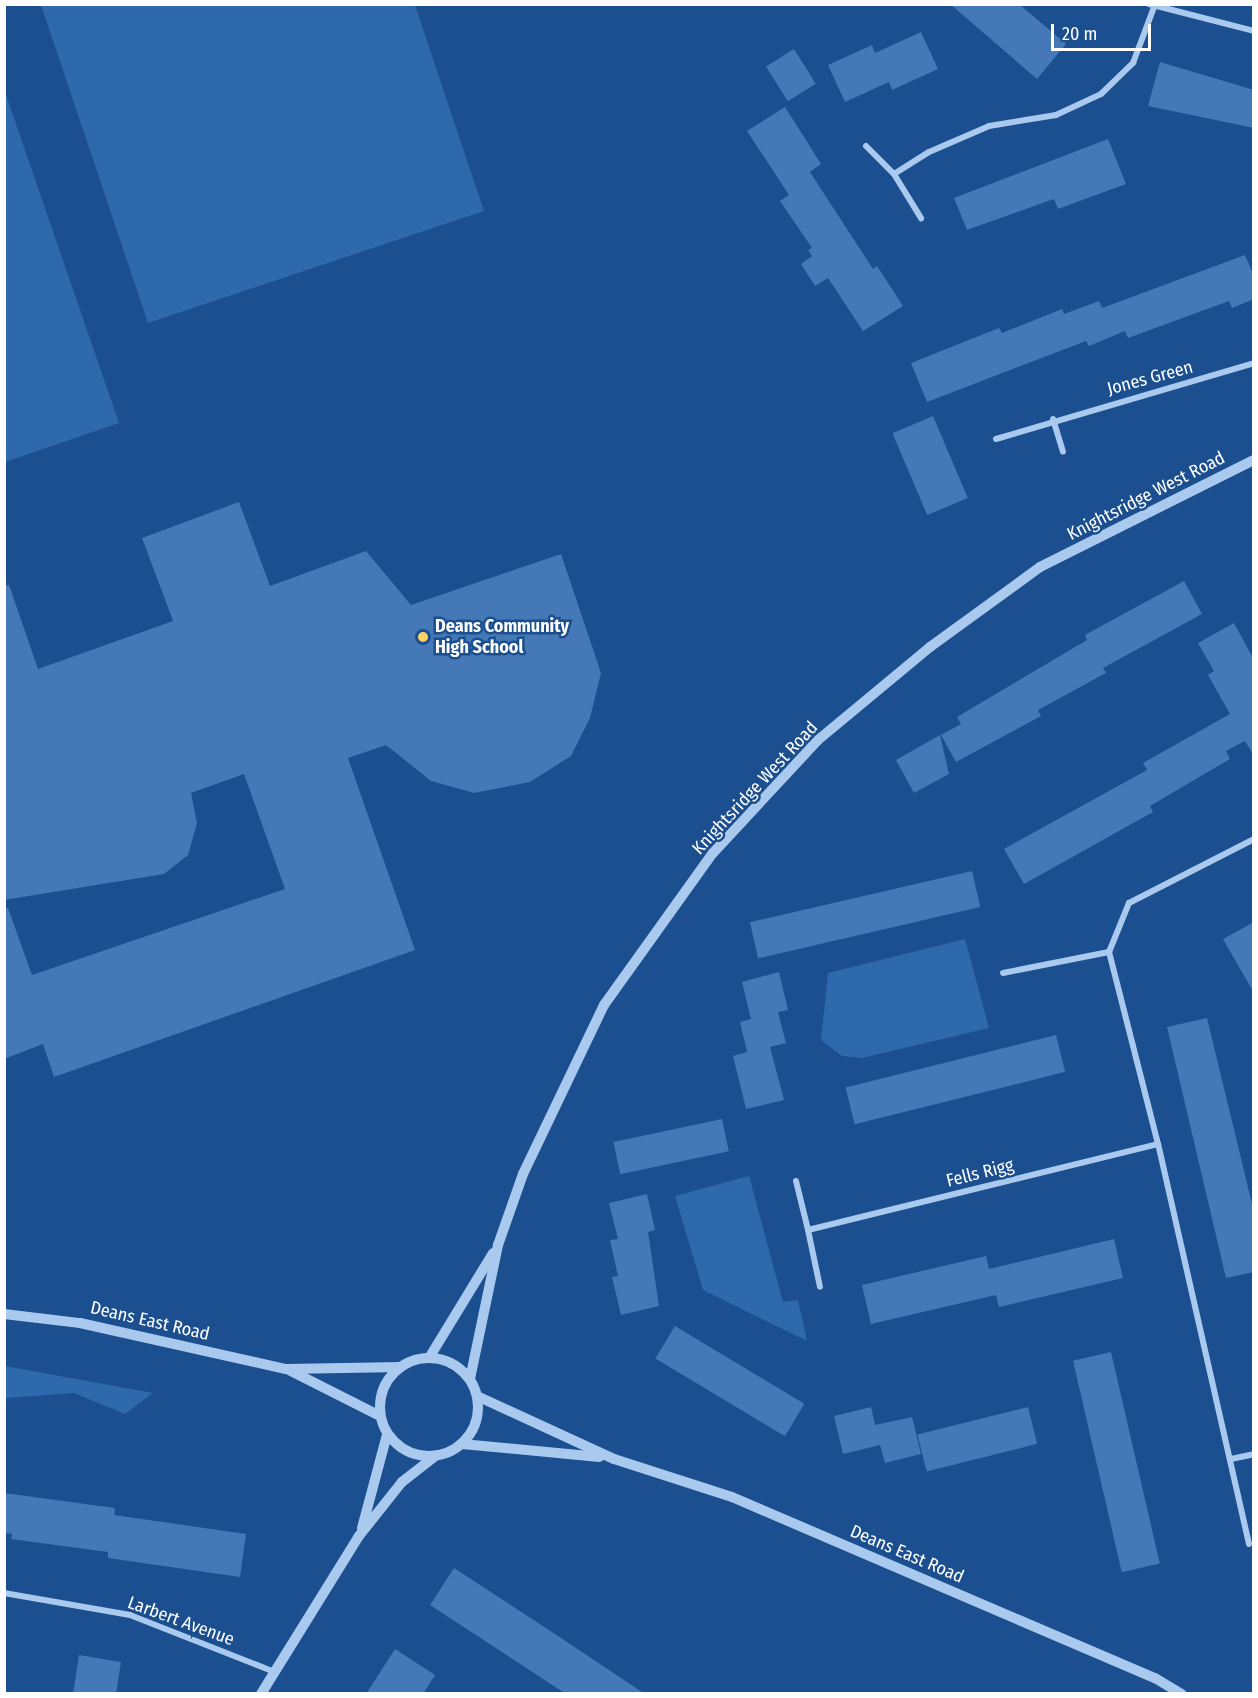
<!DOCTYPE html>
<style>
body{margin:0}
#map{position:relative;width:1258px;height:1698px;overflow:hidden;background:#1b4f8f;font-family:"Fira Sans Condensed",sans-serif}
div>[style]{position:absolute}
.green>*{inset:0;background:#2e69ad}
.building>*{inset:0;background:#4478b7;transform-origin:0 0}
.minor>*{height:6px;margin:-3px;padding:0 3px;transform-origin:3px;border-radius:3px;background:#a9c9ee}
.tertiary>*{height:10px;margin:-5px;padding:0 5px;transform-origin:5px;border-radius:5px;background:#a9c9ee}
.tertiary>.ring{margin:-5px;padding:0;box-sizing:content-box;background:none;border:10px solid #a9c9ee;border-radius:50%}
.dots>*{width:16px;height:16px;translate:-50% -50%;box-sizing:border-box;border:3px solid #1b4f8f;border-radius:50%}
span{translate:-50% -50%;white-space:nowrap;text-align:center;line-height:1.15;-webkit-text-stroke:5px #1b4f8f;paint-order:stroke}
.street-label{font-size:18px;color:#fff}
.poi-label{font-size:18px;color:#fff;font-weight:700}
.left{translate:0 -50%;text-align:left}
.frame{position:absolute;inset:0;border:6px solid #fff;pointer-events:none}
.scale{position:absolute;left:1051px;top:24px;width:100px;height:27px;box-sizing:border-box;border:3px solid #fff;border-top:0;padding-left:8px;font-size:18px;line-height:21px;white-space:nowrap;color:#fff;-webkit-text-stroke:4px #1b4f8f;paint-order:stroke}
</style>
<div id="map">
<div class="green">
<i style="clip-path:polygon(41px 5px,415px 5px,484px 211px,148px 323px)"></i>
<i style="clip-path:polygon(5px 92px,119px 423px,5px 462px,4px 462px)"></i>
<i style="clip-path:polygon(965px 939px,989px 1028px,862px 1058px,842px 1056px,821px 1040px,828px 973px)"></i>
<i style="clip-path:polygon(749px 1176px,783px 1302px,798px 1300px,807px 1341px,703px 1290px,675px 1196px)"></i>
<i style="clip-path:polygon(5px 1366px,153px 1393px,125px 1414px,74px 1393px,5px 1398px)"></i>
</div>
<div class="building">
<i style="clip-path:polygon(950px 4px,1019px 4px,1066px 44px,1037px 79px)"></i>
<i style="clip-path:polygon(921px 32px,938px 69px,892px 90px,889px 82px,845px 102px,828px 65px,872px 45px,875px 53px)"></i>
<i style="left:794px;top:49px;width:41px;height:33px;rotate:58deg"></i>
<i style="clip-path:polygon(1160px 62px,1254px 90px,1254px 128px,1148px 106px)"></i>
<i style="clip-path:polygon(785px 107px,821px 164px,810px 172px,873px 269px,877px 266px,903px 306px,863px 331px,828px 278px,815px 286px,801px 264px,812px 256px,808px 250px,812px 248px,780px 201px,789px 195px,747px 131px)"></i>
<i style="clip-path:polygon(1108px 139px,1126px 184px,1058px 209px,1054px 199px,967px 230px,954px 198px)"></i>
<i style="clip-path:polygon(1245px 255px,1254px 276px,1254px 299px,1232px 308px,1229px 301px,1128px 338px,1125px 331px,1089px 346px,1086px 341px,927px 402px,911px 363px,999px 328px,1002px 333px,1062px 309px,1064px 314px,1099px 301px,1102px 308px)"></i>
<i style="left:933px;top:416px;width:89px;height:44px;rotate:67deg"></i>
<i style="clip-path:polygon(239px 502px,270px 586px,366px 551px,411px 605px,561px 554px,601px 673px,590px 718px,571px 756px,530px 782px,474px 793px,431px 781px,386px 745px,348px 758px,415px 950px,54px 1077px,43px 1044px,4px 1059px,4px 909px,8px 908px,32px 975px,285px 889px,244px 774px,191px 793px,197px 823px,188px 855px,164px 874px,4px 900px,4px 586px,9px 585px,38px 669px,173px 621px,142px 538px)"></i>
<i style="clip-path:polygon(1184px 581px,1202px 614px,1103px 668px,1106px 673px,1038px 710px,1041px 716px,956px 762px,941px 735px,961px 724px,957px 717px,1087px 640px,1085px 635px)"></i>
<i style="clip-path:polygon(1234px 623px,1254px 660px,1254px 756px,1245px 741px,1226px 751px,1230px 759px,1150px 806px,1153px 812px,1024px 884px,1004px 849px,1147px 770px,1143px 763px,1230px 714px,1208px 675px,1214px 671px,1198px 643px)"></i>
<i style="clip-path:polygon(940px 735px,949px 774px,914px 793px,896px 760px)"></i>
<i style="left:972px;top:871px;width:37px;height:228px;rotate:77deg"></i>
<i style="clip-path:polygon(1254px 922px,1254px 993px,1223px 939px)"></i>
<i style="clip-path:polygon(779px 972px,788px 1010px,778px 1012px,786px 1043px,770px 1047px,784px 1100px,746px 1109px,733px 1056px,747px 1052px,740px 1022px,751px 1019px,742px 982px)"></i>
<i style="clip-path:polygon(1207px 1018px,1254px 1212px,1254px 1272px,1226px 1278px,1167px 1027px)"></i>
<i style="left:1056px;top:1035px;width:38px;height:217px;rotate:76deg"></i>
<i style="left:722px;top:1119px;width:33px;height:111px;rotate:78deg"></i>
<i style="clip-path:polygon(647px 1194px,655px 1230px,648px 1232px,659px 1306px,621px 1315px,612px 1277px,618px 1276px,610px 1240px,618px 1239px,609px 1203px)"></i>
<i style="clip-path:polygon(1114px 1239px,1123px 1278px,999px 1307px,996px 1295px,871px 1324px,862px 1285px,986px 1256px,989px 1269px)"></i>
<i style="left:675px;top:1326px;width:151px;height:38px;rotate:31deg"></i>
<i style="left:1111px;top:1352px;width:217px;height:39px;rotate:77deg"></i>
<i style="clip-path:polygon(871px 1407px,875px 1425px,912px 1417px,921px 1454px,885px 1463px,880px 1445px,843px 1454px,834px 1416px)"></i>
<i style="left:1028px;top:1407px;width:38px;height:114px;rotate:76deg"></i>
<i style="clip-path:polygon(4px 1493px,115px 1508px,114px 1515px,246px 1534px,240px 1577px,108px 1558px,108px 1552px,11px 1539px,12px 1534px,4px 1533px)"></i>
<i style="clip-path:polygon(454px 1568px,558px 1636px,645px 1694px,566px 1694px,430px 1605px)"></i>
<i style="clip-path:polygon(395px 1649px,435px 1675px,423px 1694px,366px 1694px)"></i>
<i style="clip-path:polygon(79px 1655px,121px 1662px,116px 1694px,73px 1694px)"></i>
</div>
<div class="minor">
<i style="left:1149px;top:4px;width:108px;rotate:14.4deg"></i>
<i style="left:866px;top:146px;width:40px;rotate:45deg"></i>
<i style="left:894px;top:174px;width:52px;rotate:58.5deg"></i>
<i style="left:894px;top:174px;width:41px;rotate:-32.2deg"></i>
<i style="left:929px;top:152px;width:65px;rotate:-23.4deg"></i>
<i style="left:989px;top:126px;width:68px;rotate:-9.3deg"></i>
<i style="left:1056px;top:115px;width:50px;rotate:-25deg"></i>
<i style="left:1101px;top:94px;width:45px;rotate:-44.1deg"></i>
<i style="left:1133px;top:63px;width:60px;rotate:-69.4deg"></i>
<i style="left:1053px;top:419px;width:34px;rotate:73deg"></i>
<i style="left:996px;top:439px;width:269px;rotate:-16.4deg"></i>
<i style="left:1003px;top:973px;width:108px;rotate:-11.2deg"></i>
<i style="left:796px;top:1181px;width:50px;rotate:76.2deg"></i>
<i style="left:808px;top:1230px;width:360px;rotate:-13.8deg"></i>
<i style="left:808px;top:1230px;width:58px;rotate:78.1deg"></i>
<i style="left:1231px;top:1459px;width:24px;rotate:-12deg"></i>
<i style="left:1249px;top:1544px;width:410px;rotate:-102.8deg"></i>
<i style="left:1158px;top:1144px;width:198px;rotate:-104.3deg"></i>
<i style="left:1109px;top:952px;width:53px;rotate:-67.8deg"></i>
<i style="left:1129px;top:903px;width:140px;rotate:-27.1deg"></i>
<i style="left:4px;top:1593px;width:128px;rotate:9.9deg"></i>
<i style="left:130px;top:1615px;width:156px;rotate:21.5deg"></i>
</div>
<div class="tertiary">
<i style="left:4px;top:1314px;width:77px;rotate:6.8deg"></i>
<i style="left:80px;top:1323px;width:211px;rotate:12.6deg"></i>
<i style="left:286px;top:1369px;width:115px;rotate:-1deg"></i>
<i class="ring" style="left:380px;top:1358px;width:88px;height:88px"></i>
<i style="left:429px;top:1358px;width:123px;rotate:-58.6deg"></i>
<i style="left:289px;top:1370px;width:102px;rotate:26.8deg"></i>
<i style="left:470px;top:1379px;width:137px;rotate:-78.2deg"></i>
<i style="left:498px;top:1245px;width:75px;rotate:-70.6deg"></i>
<i style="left:523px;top:1174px;width:187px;rotate:-64.4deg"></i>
<i style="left:604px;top:1005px;width:187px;rotate:-54.4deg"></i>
<i style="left:713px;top:853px;width:154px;rotate:-47.1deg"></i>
<i style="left:818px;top:740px;width:146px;rotate:-39.7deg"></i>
<i style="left:930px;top:647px;width:136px;rotate:-36deg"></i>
<i style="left:1040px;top:567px;width:239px;rotate:-26.6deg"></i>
<i style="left:477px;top:1396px;width:151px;rotate:24.7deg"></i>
<i style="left:614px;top:1459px;width:124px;rotate:17.9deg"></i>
<i style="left:732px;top:1497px;width:460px;rotate:23.2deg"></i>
<i style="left:1155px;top:1678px;width:31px;rotate:31deg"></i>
<i style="left:462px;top:1444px;width:138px;rotate:5.4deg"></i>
<i style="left:362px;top:1528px;width:96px;rotate:-75deg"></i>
<i style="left:261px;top:1694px;width:186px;rotate:-58.2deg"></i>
<i style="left:359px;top:1536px;width:69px;rotate:-51.5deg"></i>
<i style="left:402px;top:1482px;width:41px;rotate:-38deg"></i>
</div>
<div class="dots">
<i style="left:423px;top:637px;background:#ffd166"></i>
</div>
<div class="street-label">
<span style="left:1150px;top:378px;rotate:-15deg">Jones Green</span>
<span style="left:1146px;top:496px;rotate:-27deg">Knightsridge West Road</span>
<span style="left:755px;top:788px;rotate:-47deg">Knightsridge West Road</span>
<span style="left:980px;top:1173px;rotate:-14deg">Fells Rigg</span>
<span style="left:150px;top:1321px;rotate:13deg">Deans East Road</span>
<span style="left:907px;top:1554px;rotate:23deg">Deans East Road</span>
<span style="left:181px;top:1621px;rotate:20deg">Larbert Avenue</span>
</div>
<div class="poi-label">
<span class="left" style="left:435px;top:637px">Deans Community<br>High School</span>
</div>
<div class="frame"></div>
<div class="scale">20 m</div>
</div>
